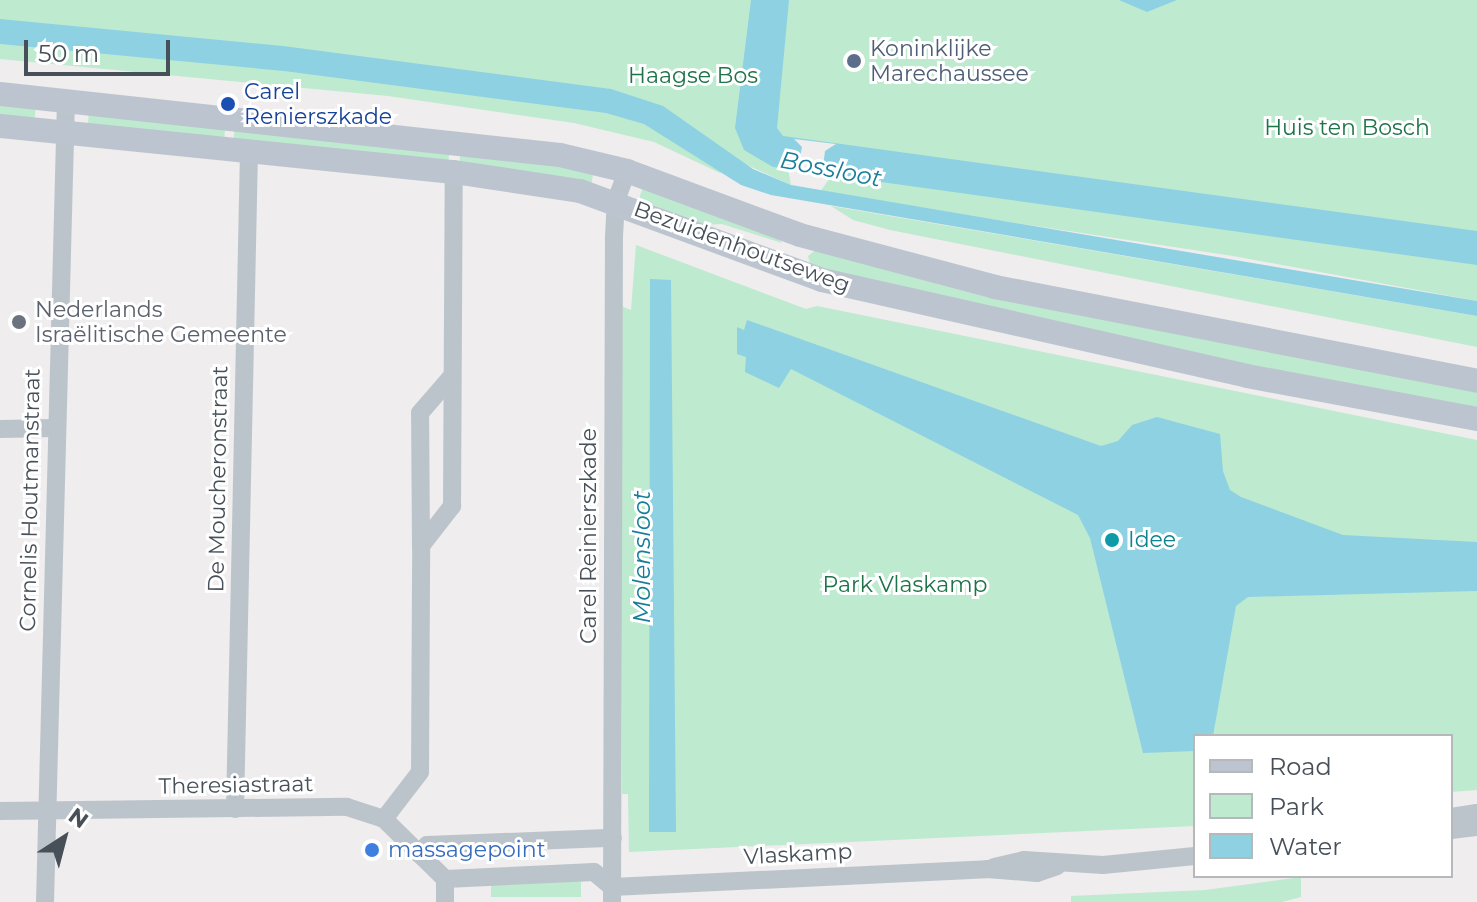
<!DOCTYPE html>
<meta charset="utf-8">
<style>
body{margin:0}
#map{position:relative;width:1477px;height:902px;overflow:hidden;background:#efeded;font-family:Montserrat,sans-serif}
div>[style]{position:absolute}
.green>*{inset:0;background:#beeacf;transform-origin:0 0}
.water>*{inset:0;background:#8ed1e3}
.pier>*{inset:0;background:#efeded}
.street>*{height:18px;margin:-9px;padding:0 9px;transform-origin:9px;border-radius:9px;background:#bcc4cb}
.secondary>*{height:24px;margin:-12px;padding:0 12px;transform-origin:12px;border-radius:12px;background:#bcc5cf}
.dots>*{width:22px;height:22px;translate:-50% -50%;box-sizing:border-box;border:4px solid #fff;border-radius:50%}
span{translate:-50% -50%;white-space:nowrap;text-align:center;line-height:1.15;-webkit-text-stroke:6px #fff;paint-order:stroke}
.service-label{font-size:22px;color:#4e5e75}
.left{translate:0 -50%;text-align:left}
.park-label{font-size:22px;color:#1e7349}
.transit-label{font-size:22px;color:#164399}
.street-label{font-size:22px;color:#475058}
.worship-label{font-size:22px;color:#5b616d}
.culture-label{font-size:22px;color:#0d838f}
.shop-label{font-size:22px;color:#366cbe}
.water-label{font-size:24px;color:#187d9a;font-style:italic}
.legend{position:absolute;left:1193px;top:734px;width:260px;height:144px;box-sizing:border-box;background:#fff;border:2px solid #b5b9bc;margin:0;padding:10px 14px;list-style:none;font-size:24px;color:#475058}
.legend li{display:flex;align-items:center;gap:16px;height:40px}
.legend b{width:40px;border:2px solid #b5b9bc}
.north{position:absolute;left:24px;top:798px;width:80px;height:80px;-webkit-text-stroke:6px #fff;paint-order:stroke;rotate:36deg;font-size:22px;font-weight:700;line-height:32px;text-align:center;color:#475058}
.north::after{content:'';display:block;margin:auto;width:28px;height:36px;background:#475058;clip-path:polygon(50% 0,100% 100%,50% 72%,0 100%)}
.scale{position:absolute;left:24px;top:40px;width:146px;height:36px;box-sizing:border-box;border:4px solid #475058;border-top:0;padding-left:10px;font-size:24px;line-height:28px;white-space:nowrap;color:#475058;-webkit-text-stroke:6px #fff;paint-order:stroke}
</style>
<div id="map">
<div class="green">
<i style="clip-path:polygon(0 0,1477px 0,1477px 301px,1233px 256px,831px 195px,820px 192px,832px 175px,863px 179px,815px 170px,773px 167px,788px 169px,791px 185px,745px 164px,720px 173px,654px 142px,574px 123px,388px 96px,0 59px)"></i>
<i style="left:0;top:103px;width:36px;height:14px;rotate:6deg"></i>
<i style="left:89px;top:112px;width:137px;height:14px;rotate:5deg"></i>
<i style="left:235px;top:125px;width:216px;height:14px;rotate:6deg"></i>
<i style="left:461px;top:151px;width:134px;height:14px;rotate:9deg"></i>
<i style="clip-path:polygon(643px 187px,779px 238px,782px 243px,722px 224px,703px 225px,639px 199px)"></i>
<i style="clip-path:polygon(831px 206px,1477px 316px,1477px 347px,890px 230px,853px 220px)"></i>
<i style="clip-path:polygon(636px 245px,806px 309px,817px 306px,1477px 440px,1477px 790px,1451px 792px,1451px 736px,1195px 736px,1195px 826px,629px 852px,628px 794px,622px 794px,621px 306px,631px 310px)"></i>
<i style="clip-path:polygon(817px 249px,1477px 390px,1477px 409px,1235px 362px,811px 267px,808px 256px)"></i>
<i style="clip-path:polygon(1301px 877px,1301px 897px,1282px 902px,1071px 902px,1071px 896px,1205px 890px)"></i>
<i style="left:581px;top:879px;width:18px;height:90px;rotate:90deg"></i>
</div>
<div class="water">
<i style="clip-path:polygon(751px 0,789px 0,777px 128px,783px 136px,1477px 231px,1477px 265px,773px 167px,744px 150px,735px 128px)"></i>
<i style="clip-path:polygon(1119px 0,1177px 0,1147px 12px)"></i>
<i style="clip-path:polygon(0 19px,283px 46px,611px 89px,663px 106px,753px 169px,791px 185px,1477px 301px,1477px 316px,771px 195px,741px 185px,644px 124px,606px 113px,284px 71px,0 44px)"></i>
<i style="clip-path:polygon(650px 279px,671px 280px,676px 832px,649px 832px)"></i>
<i style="clip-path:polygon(747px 320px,1101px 446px,1118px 441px,1132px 425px,1157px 417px,1220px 434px,1223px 471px,1230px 490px,1241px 497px,1343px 535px,1477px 542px,1477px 591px,1248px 597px,1236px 606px,1213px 736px,1195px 736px,1195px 751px,1143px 753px,1090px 538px,1078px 515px,791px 369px,779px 388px,745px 372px,746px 357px,737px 354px,737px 327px,744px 330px)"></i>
</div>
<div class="pier">
<i style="clip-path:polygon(794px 139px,836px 144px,825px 151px,823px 167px,831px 175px,789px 170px,799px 163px,802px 147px)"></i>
</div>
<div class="street">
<i style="left:0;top:429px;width:56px;rotate:-1deg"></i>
<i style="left:421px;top:546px;width:133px;rotate:-90.4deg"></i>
<i style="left:420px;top:413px;width:49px;rotate:-49.1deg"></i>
<i style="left:235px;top:809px;width:659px;rotate:-88.78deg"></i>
<i style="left:0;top:811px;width:347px;rotate:-0.7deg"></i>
<i style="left:347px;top:807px;width:39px;rotate:18deg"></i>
<i style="left:384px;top:819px;width:86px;rotate:44.5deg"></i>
<i style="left:1451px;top:817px;width:26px;rotate:-9deg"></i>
<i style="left:384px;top:819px;width:59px;rotate:-52.5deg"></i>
<i style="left:420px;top:772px;width:226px;rotate:-89.7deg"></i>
<i style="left:421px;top:546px;width:51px;rotate:-52.2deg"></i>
<i style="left:452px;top:506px;width:334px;rotate:-89.7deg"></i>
<i style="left:1451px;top:830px;width:26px;rotate:-7deg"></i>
<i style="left:419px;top:854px;width:12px;rotate:-48deg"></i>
<i style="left:427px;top:845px;width:186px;rotate:-2.2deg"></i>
<i style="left:994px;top:867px;width:31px;rotate:-13deg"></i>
<i style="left:1024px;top:860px;width:79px;rotate:3.6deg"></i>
<i style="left:1103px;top:865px;width:92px;rotate:-5.6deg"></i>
<i style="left:445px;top:879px;width:149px;rotate:-2.7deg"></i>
<i style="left:594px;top:872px;width:23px;rotate:40deg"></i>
<i style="left:445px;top:879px;width:23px;rotate:90deg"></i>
<i style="left:612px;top:887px;width:375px;rotate:-2.7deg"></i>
<i style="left:987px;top:869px;width:50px;rotate:4.6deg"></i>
<i style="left:1037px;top:873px;width:21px;rotate:-19deg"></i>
<i style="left:45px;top:902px;width:802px;rotate:-88.5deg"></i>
<i style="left:612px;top:902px;width:665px;rotate:-89.83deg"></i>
<i style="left:614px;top:237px;width:36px;rotate:-87deg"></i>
<i style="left:616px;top:201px;width:32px;rotate:-70deg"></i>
</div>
<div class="secondary">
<i style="left:0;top:94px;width:563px;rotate:6.22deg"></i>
<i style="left:560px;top:155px;width:69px;rotate:13.4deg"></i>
<i style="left:627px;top:171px;width:184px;rotate:20.3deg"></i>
<i style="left:800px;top:235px;width:202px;rotate:14.9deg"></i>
<i style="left:995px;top:287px;width:491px;rotate:11deg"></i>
<i style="left:0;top:126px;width:456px;rotate:5.8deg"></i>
<i style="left:454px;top:172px;width:127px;rotate:8.6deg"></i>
<i style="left:580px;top:191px;width:258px;rotate:20.2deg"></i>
<i style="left:822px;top:280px;width:436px;rotate:12.7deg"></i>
<i style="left:1247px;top:376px;width:234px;rotate:10.6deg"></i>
</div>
<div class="dots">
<i style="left:854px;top:61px;background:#5c6f8a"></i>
<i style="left:228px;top:104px;background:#1a4fb4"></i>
<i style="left:19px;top:322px;background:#6b7280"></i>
<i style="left:1112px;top:540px;background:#0f9aa8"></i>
<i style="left:372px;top:850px;background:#3f7fe0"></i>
</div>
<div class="service-label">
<span class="left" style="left:870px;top:61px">Koninklijke<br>Marechaussee</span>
</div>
<div class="park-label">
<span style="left:693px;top:76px">Haagse Bos</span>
<span style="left:1347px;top:128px">Huis ten Bosch</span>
<span style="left:905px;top:585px">Park Vlaskamp</span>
</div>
<div class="transit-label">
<span class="left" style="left:244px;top:104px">Carel<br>Renierszkade</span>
</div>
<div class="street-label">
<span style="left:742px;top:247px;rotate:20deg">Bezuidenhoutseweg</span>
<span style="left:218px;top:479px;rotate:-89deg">De Moucheronstraat</span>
<span style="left:30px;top:500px;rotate:-89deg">Cornelis Houtmanstraat</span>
<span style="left:589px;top:536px;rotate:-90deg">Carel Reinierszkade</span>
<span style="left:236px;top:785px;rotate:-1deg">Theresiastraat</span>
<span style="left:798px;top:854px;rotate:-3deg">Vlaskamp</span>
</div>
<div class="worship-label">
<span class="left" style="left:35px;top:322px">Nederlands<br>Israëlitische Gemeente</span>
</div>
<div class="culture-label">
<span class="left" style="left:1128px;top:540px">Idee</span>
</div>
<div class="shop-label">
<span class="left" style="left:388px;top:850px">massagepoint</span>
</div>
<div class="water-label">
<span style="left:831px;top:169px;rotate:11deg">Bossloot</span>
<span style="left:642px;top:557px;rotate:-90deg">Molensloot</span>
</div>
<ul class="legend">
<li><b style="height:10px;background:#bcc5cf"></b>Road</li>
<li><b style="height:22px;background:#beeacf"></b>Park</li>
<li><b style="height:22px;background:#8ed1e3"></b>Water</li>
</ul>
<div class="north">N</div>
<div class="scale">50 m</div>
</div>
